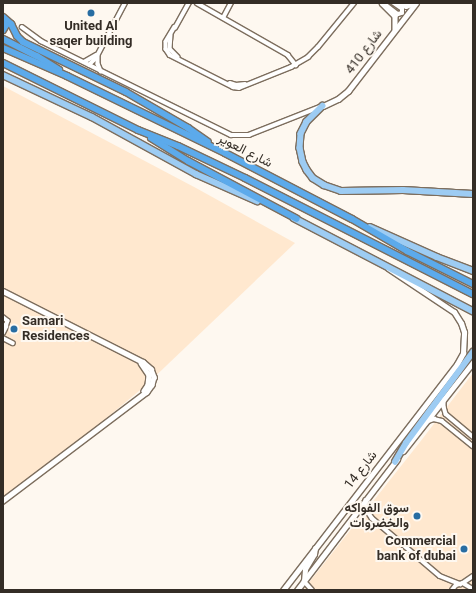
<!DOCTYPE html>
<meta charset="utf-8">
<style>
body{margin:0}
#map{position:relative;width:476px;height:593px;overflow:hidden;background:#fef8f0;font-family:Roboto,Vazirmatn,sans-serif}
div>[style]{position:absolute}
.built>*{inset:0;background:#ffe8cf}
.roads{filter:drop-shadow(1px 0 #7d6e5e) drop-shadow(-1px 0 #7d6e5e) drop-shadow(0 1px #7d6e5e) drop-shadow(0 -1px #7d6e5e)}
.minor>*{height:3.5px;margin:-1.75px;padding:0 1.75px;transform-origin:1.75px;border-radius:1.75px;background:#fff}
.tertiary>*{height:4.5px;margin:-2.25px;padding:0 2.25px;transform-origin:2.25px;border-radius:2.25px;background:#fff}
.secondary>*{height:5px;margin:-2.5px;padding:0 2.5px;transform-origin:2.5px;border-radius:2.5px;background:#fff}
.primary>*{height:5.5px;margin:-2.75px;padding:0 2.75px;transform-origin:2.75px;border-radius:2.75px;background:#9dccf3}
.motorway>*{height:6px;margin:-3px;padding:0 3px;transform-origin:3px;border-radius:3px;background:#5caaeb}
.dots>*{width:11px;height:11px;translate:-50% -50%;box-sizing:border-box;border:2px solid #fef8f0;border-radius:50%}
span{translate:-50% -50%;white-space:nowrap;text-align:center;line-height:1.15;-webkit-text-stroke:4px #fef8f0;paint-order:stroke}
.poi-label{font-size:13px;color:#342d26;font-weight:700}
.left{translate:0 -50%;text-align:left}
.right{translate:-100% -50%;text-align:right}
.street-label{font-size:13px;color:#342d26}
.frame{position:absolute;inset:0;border:4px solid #342d26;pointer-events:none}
</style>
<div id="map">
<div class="built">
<i style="clip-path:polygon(3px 86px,196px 188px,295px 243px,145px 386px,97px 426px,3px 497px)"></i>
<i style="clip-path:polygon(473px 373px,473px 590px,303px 590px,420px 442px)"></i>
</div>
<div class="roads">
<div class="minor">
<i style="left:197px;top:3px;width:105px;rotate:29.7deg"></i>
<i style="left:288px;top:55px;width:13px;rotate:51deg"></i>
<i style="left:386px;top:5px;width:15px;rotate:37deg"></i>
<i style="left:398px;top:14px;width:4px;rotate:-14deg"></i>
<i style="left:402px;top:13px;width:4px;rotate:-90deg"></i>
<i style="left:402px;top:9px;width:11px;rotate:-146deg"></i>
<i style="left:223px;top:18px;width:17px;rotate:-62deg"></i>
<i style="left:22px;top:27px;width:24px;rotate:36deg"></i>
<i style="left:41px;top:41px;width:212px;rotate:26.3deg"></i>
<i style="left:231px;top:135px;width:18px"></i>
<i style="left:249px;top:135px;width:76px;rotate:-21.5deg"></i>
<i style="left:175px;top:27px;width:17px;rotate:121deg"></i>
<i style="left:166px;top:42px;width:7px;rotate:90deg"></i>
<i style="left:166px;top:49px;width:7px;rotate:56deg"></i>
<i style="left:170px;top:55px;width:71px;rotate:26.9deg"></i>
<i style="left:233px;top:87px;width:6px;rotate:9deg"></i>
<i style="left:239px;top:88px;width:56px;rotate:-22deg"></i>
<i style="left:291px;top:67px;width:20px;rotate:-30deg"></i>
<i style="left:308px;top:57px;width:14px;rotate:-45deg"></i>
<i style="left:318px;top:47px;width:57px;rotate:-50.7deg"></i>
<i style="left:175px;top:28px;width:29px;rotate:-61deg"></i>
<i style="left:171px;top:35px;width:14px;rotate:94deg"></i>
<i style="left:170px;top:49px;width:11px;rotate:45deg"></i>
<i style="left:98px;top:56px;width:8px;rotate:90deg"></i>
<i style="left:98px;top:64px;width:8px;rotate:67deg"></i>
<i style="left:84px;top:62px;width:14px;rotate:-30deg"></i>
<i style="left:89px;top:65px;width:10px;rotate:-45deg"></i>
<i style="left:96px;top:58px;width:62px;rotate:-62.2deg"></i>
<i style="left:230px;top:83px;width:6px;rotate:18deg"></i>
<i style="left:236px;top:85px;width:9px;rotate:-6deg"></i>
<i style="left:3px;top:317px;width:6px;rotate:39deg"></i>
<i style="left:8px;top:321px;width:6px;rotate:108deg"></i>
<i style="left:6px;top:327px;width:4px;rotate:-146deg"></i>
<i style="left:3px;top:333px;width:7px;rotate:-63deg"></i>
<i style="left:3px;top:338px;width:11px;rotate:27deg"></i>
<i style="left:444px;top:399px;width:8px;rotate:90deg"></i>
<i style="left:444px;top:407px;width:7px;rotate:74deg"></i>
<i style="left:446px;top:414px;width:35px;rotate:40deg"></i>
<i style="left:426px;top:422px;width:9px;rotate:-21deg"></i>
<i style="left:434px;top:419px;width:8px;rotate:14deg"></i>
<i style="left:442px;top:421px;width:40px;rotate:39deg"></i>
<i style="left:366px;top:500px;width:9px;rotate:90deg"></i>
<i style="left:366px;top:509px;width:11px;rotate:56deg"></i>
<i style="left:372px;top:518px;width:89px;rotate:40.5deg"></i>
<i style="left:440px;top:576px;width:22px;rotate:22deg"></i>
<i style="left:304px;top:581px;width:12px;rotate:48deg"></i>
<i style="left:463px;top:583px;width:12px;rotate:-35deg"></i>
<i style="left:452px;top:590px;width:6px;rotate:-51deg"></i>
<i style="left:456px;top:585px;width:7px;rotate:-16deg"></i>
<i style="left:463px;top:583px;width:12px;rotate:31deg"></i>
</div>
<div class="tertiary">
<i style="left:382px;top:3px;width:18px;rotate:45deg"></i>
<i style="left:395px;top:16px;width:13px;rotate:90deg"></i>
<i style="left:397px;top:3px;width:9px;rotate:18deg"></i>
<i style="left:406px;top:6px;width:9px;rotate:-21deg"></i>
<i style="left:323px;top:106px;width:17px;rotate:-25deg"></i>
<i style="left:338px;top:99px;width:13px;rotate:-39deg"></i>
<i style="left:348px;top:91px;width:111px;rotate:-52.3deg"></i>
<i style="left:3px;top:291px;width:157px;rotate:26.9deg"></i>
<i style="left:143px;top:362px;width:11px;rotate:41deg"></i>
<i style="left:151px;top:369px;width:9px;rotate:69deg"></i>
<i style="left:154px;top:377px;width:8px;rotate:104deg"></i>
<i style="left:152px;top:385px;width:9px;rotate:126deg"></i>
<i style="left:147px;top:392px;width:181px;rotate:142.9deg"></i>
<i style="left:141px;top:363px;width:14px;rotate:56deg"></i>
<i style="left:149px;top:375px;width:10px;rotate:96deg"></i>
<i style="left:148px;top:385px;width:7px;rotate:124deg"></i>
</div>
<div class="secondary">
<i style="left:403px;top:451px;width:113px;rotate:-51.8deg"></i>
<i style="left:304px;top:581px;width:12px;rotate:-85deg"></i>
<i style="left:305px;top:569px;width:17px;rotate:-59deg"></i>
<i style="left:314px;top:554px;width:6px;rotate:-81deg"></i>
<i style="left:283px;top:590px;width:285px;rotate:-52.4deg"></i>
<i style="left:457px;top:364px;width:13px;rotate:-61deg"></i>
<i style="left:463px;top:353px;width:21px;rotate:-87deg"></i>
<i style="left:464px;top:332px;width:9px;rotate:-108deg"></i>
<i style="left:461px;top:323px;width:13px;rotate:-122deg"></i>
<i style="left:454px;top:312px;width:79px;rotate:-146.3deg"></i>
<i style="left:297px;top:590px;width:165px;rotate:-52.6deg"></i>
</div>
<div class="primary">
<i style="left:3px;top:75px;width:98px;rotate:25.3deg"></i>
<i style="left:92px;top:117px;width:119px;rotate:28.7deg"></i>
<i style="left:196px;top:174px;width:67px;rotate:23.9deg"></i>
<i style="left:323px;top:106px;width:23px;rotate:135deg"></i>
<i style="left:307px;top:122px;width:13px;rotate:117deg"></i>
<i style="left:301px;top:134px;width:14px;rotate:94deg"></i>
<i style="left:300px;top:148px;width:14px;rotate:78deg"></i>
<i style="left:303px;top:162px;width:9px;rotate:63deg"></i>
<i style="left:307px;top:170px;width:10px;rotate:53deg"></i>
<i style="left:313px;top:178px;width:13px;rotate:32deg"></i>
<i style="left:324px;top:185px;width:18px;rotate:19deg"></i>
<i style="left:341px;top:191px;width:62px;rotate:-0.9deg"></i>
<i style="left:403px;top:190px;width:70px;rotate:3.3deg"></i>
<i style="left:294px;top:218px;width:202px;rotate:27.5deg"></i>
<i style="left:370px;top:227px;width:73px;rotate:24.1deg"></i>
<i style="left:437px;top:257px;width:39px;rotate:21deg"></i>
<i style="left:395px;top:462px;width:22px;rotate:-60deg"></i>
<i style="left:406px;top:443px;width:113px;rotate:-53.6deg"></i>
</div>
<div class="motorway">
<i style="left:3px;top:17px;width:11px;rotate:41deg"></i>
<i style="left:11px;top:24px;width:13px;rotate:63deg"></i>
<i style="left:17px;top:36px;width:8px;rotate:45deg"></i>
<i style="left:23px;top:42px;width:114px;rotate:25.9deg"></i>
<i style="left:126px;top:92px;width:72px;rotate:30.1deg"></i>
<i style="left:188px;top:128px;width:24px;rotate:35deg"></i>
<i style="left:3px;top:20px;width:6px;rotate:59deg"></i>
<i style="left:6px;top:25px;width:6px;rotate:121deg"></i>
<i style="left:3px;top:39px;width:38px;rotate:27deg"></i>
<i style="left:37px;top:56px;width:26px;rotate:32deg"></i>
<i style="left:3px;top:48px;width:70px;rotate:23.6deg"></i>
<i style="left:67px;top:76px;width:176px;rotate:26deg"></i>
<i style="left:225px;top:153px;width:143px;rotate:27.5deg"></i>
<i style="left:352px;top:219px;width:64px;rotate:30.2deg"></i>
<i style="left:407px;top:251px;width:74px;rotate:26.6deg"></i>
<i style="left:3px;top:63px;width:151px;rotate:26.4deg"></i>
<i style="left:138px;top:130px;width:43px;rotate:21.8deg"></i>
<i style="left:178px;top:146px;width:74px;rotate:25.5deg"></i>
<i style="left:245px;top:178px;width:256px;rotate:27deg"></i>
<i style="left:151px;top:138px;width:44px;rotate:31.9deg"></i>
<i style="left:188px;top:161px;width:123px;rotate:28deg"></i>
</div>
</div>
<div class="dots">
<i style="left:91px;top:13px;background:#286da2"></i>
<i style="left:14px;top:329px;background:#286da2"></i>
<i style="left:417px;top:516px;background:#286da2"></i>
<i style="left:464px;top:549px;background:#286da2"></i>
</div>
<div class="poi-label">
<span style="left:91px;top:34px">United Al<br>saqer building</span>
<span class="left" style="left:22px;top:329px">Samari<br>Residences</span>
<span class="right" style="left:409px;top:516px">سوق الفواكه<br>والخضروات</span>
<span class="right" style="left:456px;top:549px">Commercial<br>bank of dubai</span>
</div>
<div class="street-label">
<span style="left:364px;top:52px;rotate:-53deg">شارع 410</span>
<span style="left:245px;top:151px;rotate:27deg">شارع العوير</span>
<span style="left:361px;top:470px;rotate:-52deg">شارع 14</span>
</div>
<div class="frame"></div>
</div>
